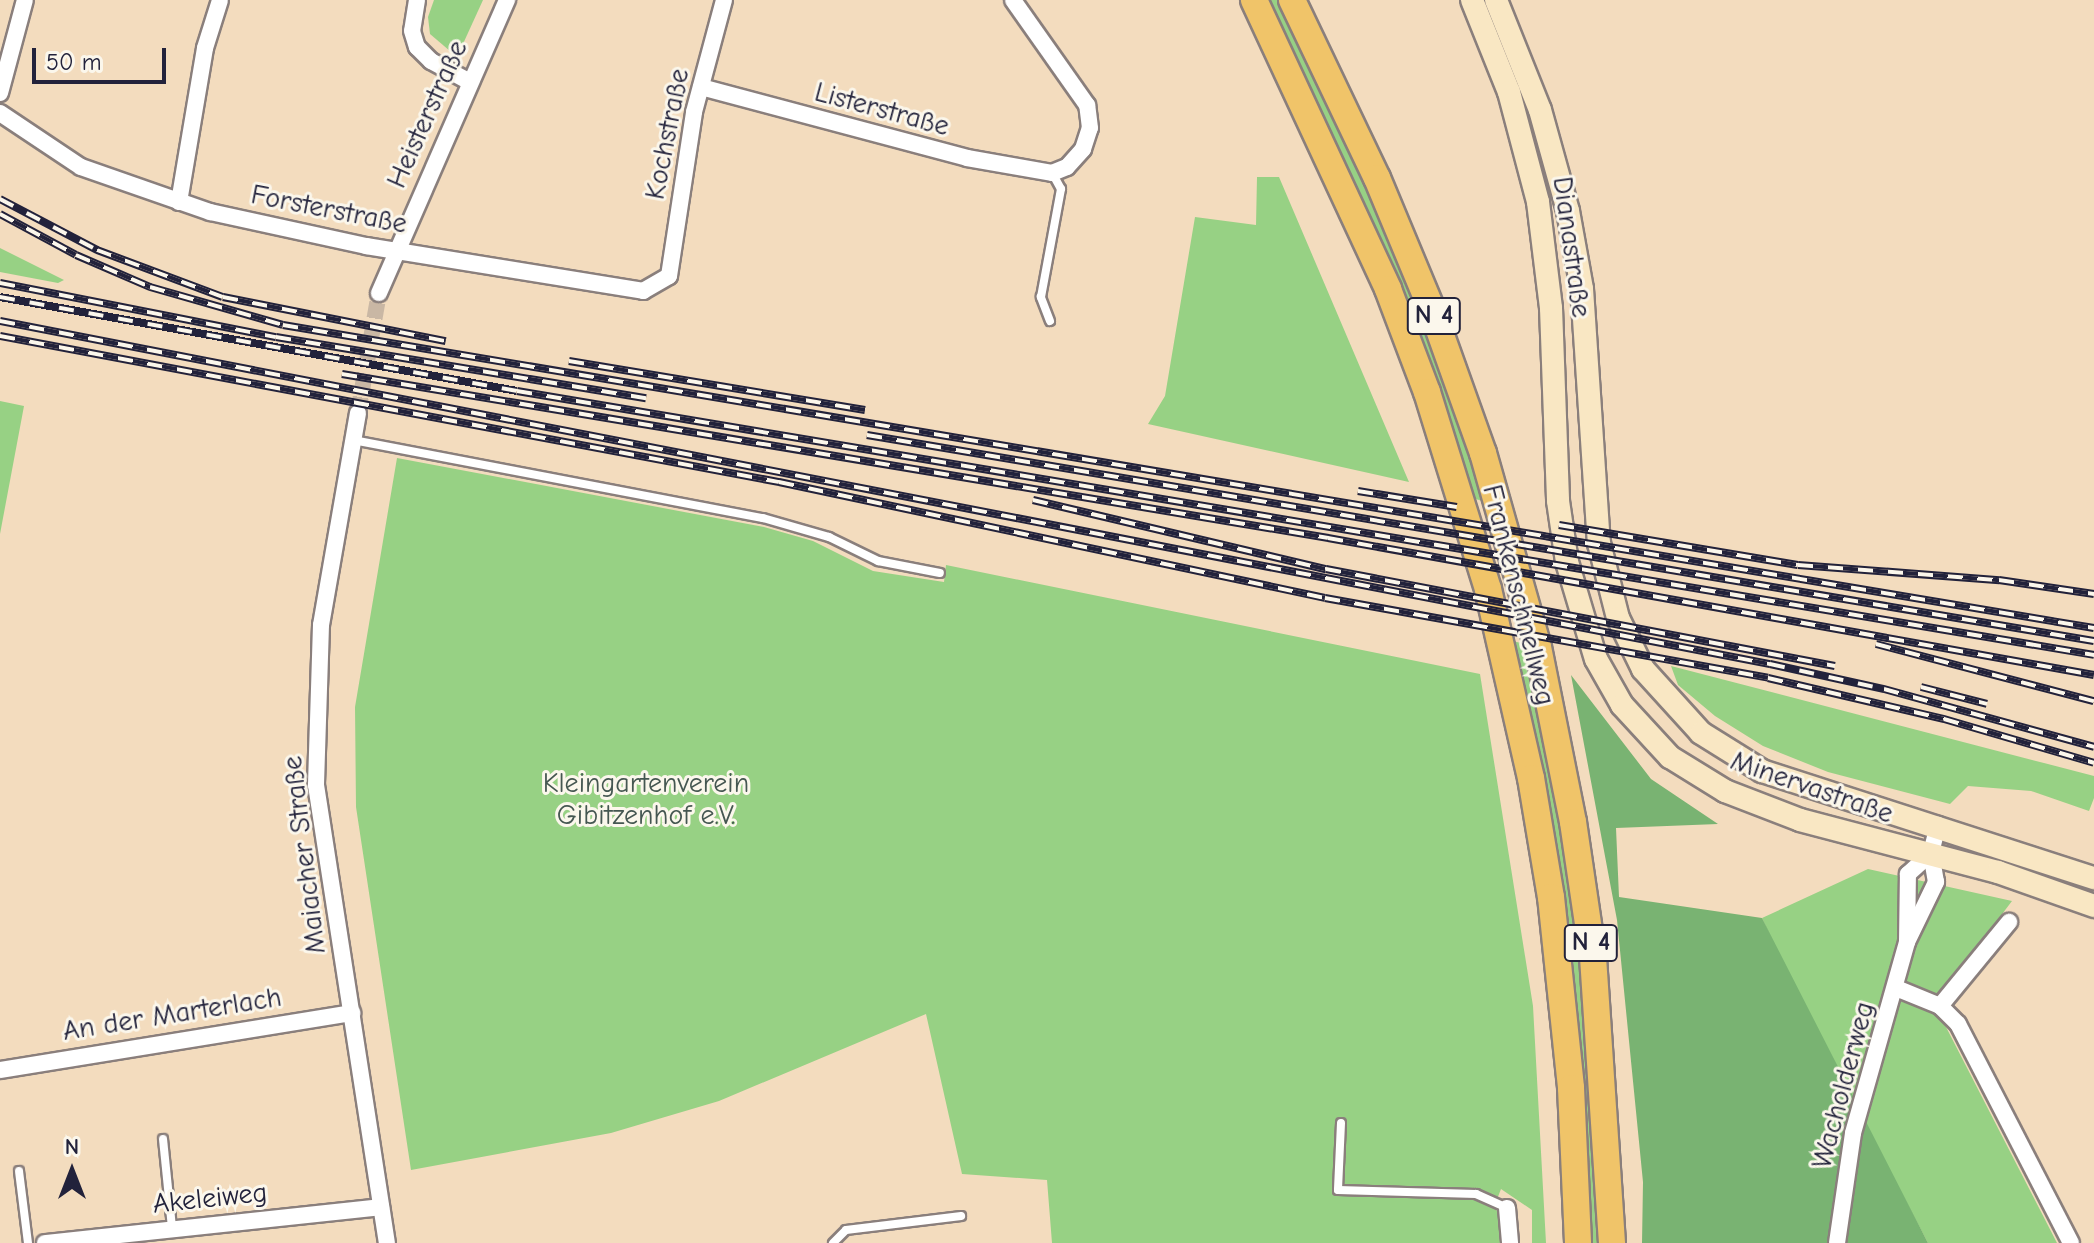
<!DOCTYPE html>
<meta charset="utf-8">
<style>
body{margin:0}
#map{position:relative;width:2094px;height:1243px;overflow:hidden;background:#f3dcbe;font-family:"Comic Neue",sans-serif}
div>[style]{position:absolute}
.green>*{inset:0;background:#97d184}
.forest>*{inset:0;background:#79b372}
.minor-tunnel>*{height:16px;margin-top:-8px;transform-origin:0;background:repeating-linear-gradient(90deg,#c9b7a4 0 16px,transparent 0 24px)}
.roads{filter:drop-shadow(2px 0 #8a7f7c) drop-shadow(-2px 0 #8a7f7c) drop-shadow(0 2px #8a7f7c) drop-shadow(0 -2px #8a7f7c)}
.service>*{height:8px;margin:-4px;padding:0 4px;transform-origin:4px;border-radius:4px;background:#fff}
.minor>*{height:16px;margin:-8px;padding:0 8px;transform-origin:8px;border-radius:8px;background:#fff}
.secondary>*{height:22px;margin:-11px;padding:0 11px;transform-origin:11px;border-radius:11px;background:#f9e7c3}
.trunk>*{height:26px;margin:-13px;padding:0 13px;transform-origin:13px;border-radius:13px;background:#f0c469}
.rail>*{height:8px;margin-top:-4px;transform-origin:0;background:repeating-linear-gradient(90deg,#fbf7ec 0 15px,#22223b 0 30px);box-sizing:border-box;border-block:2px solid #22223b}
span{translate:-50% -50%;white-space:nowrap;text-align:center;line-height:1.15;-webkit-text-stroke:6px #fbf7ec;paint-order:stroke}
.shield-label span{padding:2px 6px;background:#fbf7ec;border:2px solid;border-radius:6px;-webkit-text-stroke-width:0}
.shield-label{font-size:26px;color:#22223b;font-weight:700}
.street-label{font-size:28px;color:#22223b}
.park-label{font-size:28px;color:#455751}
.north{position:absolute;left:32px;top:1131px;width:80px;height:80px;-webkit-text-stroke:6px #fbf7ec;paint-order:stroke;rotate:0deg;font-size:22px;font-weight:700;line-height:32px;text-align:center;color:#22223b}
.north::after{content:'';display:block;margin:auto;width:28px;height:36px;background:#22223b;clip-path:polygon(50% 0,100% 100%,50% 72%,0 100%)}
.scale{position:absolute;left:32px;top:48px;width:134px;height:36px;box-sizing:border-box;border:4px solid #22223b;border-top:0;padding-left:10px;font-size:24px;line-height:28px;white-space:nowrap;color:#22223b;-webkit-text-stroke:6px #fbf7ec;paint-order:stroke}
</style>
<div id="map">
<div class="green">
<i style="clip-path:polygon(434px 0,483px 0,457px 57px,430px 34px,428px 17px)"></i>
<i style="clip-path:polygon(1266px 0,1279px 0,1409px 279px,1486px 502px,1472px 498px,1397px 287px)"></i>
<i style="clip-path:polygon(1257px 177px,1279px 177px,1409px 482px,1148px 424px,1165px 396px,1195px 217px,1256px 225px)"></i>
<i style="clip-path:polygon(0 248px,64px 280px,58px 283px,0 272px)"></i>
<i style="clip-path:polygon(0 401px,24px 406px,0 534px)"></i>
<i style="clip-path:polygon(397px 458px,764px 527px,813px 541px,873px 571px,944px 582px,946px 565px,1480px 674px,1533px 1006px,1546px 1243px,1532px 1243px,1532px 1210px,1501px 1189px,1494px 1207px,1502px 1218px,1500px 1243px,1052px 1243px,1047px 1180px,962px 1174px,926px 1014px,719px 1101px,611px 1133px,411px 1170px,356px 807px,355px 707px)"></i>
<i style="clip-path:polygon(1512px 641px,1526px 644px,1584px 965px,1600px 1243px,1587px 1243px)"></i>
<i style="clip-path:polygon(1671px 666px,2094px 776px,2094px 798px,2089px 811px,2031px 791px,1968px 786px,1950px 804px,1828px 772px,1763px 746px,1715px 716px,1678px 685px)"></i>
<i style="clip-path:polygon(1868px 869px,2012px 901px,1931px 1008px,1946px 1027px,2057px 1243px,1928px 1243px,1802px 1004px,1762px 918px)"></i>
</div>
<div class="forest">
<i style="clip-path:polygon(1571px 675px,1651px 779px,1718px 824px,1616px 828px,1619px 897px,1762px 918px,1928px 1243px,1642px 1243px,1643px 1182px,1617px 920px)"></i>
</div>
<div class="minor-tunnel">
<i style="left:358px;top:413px;width:122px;rotate:-80.1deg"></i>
</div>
<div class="roads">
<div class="service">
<i style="left:1050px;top:321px;width:26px;rotate:-111deg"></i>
<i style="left:1041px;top:297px;width:110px;rotate:-79.5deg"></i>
<i style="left:1061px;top:189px;width:18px;rotate:-119deg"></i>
<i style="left:353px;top:440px;width:417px;rotate:10.8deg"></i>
<i style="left:763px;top:518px;width:69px;rotate:16.1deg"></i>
<i style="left:829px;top:537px;width:55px;rotate:26.1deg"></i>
<i style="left:878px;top:561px;width:63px;rotate:11deg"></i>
<i style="left:1341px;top:1123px;width:67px;rotate:92.6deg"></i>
<i style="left:1338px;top:1190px;width:138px;rotate:1.7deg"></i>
<i style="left:1476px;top:1194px;width:34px;rotate:24deg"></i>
<i style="left:163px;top:1139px;width:89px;rotate:84.2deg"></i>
<i style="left:19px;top:1171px;width:73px;rotate:82.9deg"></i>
<i style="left:833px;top:1243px;width:18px;rotate:-45deg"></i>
<i style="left:846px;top:1230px;width:116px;rotate:-6.9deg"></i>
</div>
<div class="minor">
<i style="left:417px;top:0;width:31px;rotate:99deg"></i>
<i style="left:412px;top:31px;width:17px;rotate:73deg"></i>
<i style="left:417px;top:47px;width:20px;rotate:45deg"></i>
<i style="left:431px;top:61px;width:44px;rotate:28.3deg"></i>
<i style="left:701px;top:87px;width:275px;rotate:14.9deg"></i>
<i style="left:967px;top:158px;width:86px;rotate:10deg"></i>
<i style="left:1052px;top:173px;width:16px;rotate:-22deg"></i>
<i style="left:1067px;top:167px;width:24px;rotate:-48deg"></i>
<i style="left:1083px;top:149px;width:22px;rotate:-72deg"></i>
<i style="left:1090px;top:128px;width:23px;rotate:-97deg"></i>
<i style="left:1087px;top:105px;width:128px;rotate:-125.2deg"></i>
<i style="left:0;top:93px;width:96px;rotate:-75deg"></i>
<i style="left:0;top:113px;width:97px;rotate:33.7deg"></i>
<i style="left:81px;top:167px;width:137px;rotate:19.2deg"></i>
<i style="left:210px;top:212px;width:160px;rotate:12.3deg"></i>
<i style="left:366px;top:246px;width:281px;rotate:9.2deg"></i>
<i style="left:643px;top:291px;width:30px;rotate:-30deg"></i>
<i style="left:669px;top:276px;width:166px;rotate:-81.3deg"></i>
<i style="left:694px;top:112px;width:116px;rotate:-75deg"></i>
<i style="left:179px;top:202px;width:156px;rotate:-80.4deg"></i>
<i style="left:205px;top:48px;width:50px;rotate:-72.6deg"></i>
<i style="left:379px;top:293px;width:320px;rotate:-66.4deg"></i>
<i style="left:358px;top:413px;width:215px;rotate:99.9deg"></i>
<i style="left:321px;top:625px;width:160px;rotate:91.8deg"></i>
<i style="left:316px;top:785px;width:463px;rotate:81.2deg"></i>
<i style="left:1907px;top:942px;width:67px;rotate:-64.2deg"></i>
<i style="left:1936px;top:882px;width:29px;rotate:-100deg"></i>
<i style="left:1931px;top:853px;width:29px;rotate:-76deg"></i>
<i style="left:1896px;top:988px;width:48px;rotate:22.2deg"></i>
<i style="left:1940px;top:1006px;width:25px;rotate:45deg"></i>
<i style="left:1958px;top:1024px;width:246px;rotate:62.7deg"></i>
<i style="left:1940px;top:1006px;width:109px;rotate:-50.6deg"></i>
<i style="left:0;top:1070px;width:357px;rotate:-9.2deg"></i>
<i style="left:1507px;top:1208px;width:35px;rotate:85deg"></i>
<i style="left:45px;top:1243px;width:338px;rotate:-6.1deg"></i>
<i style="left:1837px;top:1243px;width:111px;rotate:-81.7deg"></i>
<i style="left:1853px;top:1133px;width:198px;rotate:-74.2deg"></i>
<i style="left:1907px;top:942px;width:68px;rotate:-89.2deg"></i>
<i style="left:1908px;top:874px;width:31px;rotate:-42deg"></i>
</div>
<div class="secondary">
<i style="left:1472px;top:0;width:99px;rotate:68.1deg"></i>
<i style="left:1509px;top:92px;width:114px;rotate:75.2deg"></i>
<i style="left:1538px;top:202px;width:107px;rotate:83deg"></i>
<i style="left:1551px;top:308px;width:193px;rotate:87.9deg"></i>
<i style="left:1558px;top:501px;width:62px;rotate:81.6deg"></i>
<i style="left:1567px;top:562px;width:101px;rotate:73.4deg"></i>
<i style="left:1596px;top:659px;width:53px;rotate:60.5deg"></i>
<i style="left:1622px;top:705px;width:71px;rotate:47.3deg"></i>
<i style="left:1670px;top:757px;width:65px;rotate:31.7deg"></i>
<i style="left:1725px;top:791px;width:80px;rotate:21.1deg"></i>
<i style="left:1800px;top:820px;width:205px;rotate:14.7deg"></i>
<i style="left:1998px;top:872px;width:102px;rotate:19.5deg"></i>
<i style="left:1496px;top:0;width:118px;rotate:68.2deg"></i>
<i style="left:1540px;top:110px;width:105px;rotate:74.5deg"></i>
<i style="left:1568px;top:211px;width:79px;rotate:79.8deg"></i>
<i style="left:1582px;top:289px;width:255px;rotate:86.2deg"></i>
<i style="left:1599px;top:543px;width:77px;rotate:75.8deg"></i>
<i style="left:1618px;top:618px;width:57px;rotate:63.9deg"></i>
<i style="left:1643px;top:669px;width:86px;rotate:47.8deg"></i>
<i style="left:1701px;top:733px;width:72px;rotate:31.9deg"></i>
<i style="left:1762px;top:771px;width:349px;rotate:17.9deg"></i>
</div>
<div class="trunk">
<i style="left:1254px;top:0;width:319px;rotate:65.1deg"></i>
<i style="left:1388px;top:289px;width:110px;rotate:69.3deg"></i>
<i style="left:1427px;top:392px;width:206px;rotate:72.8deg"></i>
<i style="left:1488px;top:589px;width:194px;rotate:77.2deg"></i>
<i style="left:1531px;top:778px;width:121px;rotate:80.5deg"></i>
<i style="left:1551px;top:897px;width:192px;rotate:84deg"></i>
<i style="left:1571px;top:1088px;width:155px;rotate:87.4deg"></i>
<i style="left:1292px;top:0;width:197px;rotate:64.5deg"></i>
<i style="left:1377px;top:178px;width:143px;rotate:67.4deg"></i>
<i style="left:1432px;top:310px;width:152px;rotate:70.4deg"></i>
<i style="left:1483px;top:453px;width:202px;rotate:74.2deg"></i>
<i style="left:1538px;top:647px;width:178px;rotate:78.7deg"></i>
<i style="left:1573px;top:822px;width:136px;rotate:81.6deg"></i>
<i style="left:1593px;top:957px;width:287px;rotate:86.2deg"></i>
</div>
</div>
<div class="rail">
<i style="left:0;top:199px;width:110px;rotate:27.7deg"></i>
<i style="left:97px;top:250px;width:134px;rotate:20.5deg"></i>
<i style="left:223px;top:297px;width:227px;rotate:11.2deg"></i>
<i style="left:0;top:214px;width:86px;rotate:28.3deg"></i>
<i style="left:76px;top:255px;width:81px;rotate:23.4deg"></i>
<i style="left:150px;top:287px;width:138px;rotate:15.9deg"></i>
<i style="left:283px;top:325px;width:1836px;rotate:9.5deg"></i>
<i style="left:0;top:283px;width:281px;rotate:11.1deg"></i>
<i style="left:276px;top:337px;width:375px;rotate:9.4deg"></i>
<i style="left:0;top:297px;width:525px;rotate:10.3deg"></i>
<i style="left:517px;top:391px;width:1599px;rotate:9.5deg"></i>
<i style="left:0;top:321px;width:1803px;rotate:10.97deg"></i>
<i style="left:1770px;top:664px;width:117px;rotate:12.4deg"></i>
<i style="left:1884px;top:689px;width:218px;rotate:15.4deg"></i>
<i style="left:0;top:336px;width:793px;rotate:10.62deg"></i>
<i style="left:779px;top:482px;width:558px;rotate:11.99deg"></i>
<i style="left:1325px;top:598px;width:450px;rotate:10.2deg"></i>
<i style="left:1768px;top:678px;width:181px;rotate:13.1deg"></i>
<i style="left:1944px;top:719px;width:156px;rotate:16.3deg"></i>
<i style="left:569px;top:361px;width:300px;rotate:9.4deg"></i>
<i style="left:342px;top:374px;width:1000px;rotate:9.44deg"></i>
<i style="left:1328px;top:538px;width:778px;rotate:10.14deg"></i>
<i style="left:867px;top:435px;width:1244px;rotate:9.53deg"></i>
<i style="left:1358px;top:491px;width:100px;rotate:9.2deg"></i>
<i style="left:1033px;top:500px;width:301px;rotate:13.3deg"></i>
<i style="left:1326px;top:569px;width:518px;rotate:10.79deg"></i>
<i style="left:1559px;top:525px;width:242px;rotate:9.5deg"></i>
<i style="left:1798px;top:565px;width:202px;rotate:4.3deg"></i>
<i style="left:1999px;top:580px;width:96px;rotate:8.4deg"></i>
<i style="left:1876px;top:644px;width:225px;rotate:14.7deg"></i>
<i style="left:1921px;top:687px;width:68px;rotate:14.4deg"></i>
</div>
<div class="shield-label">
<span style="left:1434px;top:316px">N 4</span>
<span style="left:1591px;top:943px">N 4</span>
</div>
<div class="street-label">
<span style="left:882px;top:109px;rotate:15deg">Listerstraße</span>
<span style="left:427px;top:114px;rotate:-66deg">Heisterstraße</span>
<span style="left:667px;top:134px;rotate:-79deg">Kochstraße</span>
<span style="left:329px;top:209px;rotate:11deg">Forsterstraße</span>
<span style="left:1572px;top:247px;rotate:82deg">Dianastraße</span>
<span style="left:1519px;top:595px;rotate:76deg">Frankenschnellweg</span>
<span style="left:1812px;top:787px;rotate:19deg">Minervastraße</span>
<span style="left:304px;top:855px;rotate:-97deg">Maiacher Straße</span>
<span style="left:172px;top:1014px;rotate:-9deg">An der Marterlach</span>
<span style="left:1843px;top:1085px;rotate:-75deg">Wacholderweg</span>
<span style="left:210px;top:1198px;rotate:-6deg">Akeleiweg</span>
</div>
<div class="park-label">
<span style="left:646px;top:799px">Kleingartenverein<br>Gibitzenhof e.V.</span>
</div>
<div class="north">N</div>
<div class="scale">50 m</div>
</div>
